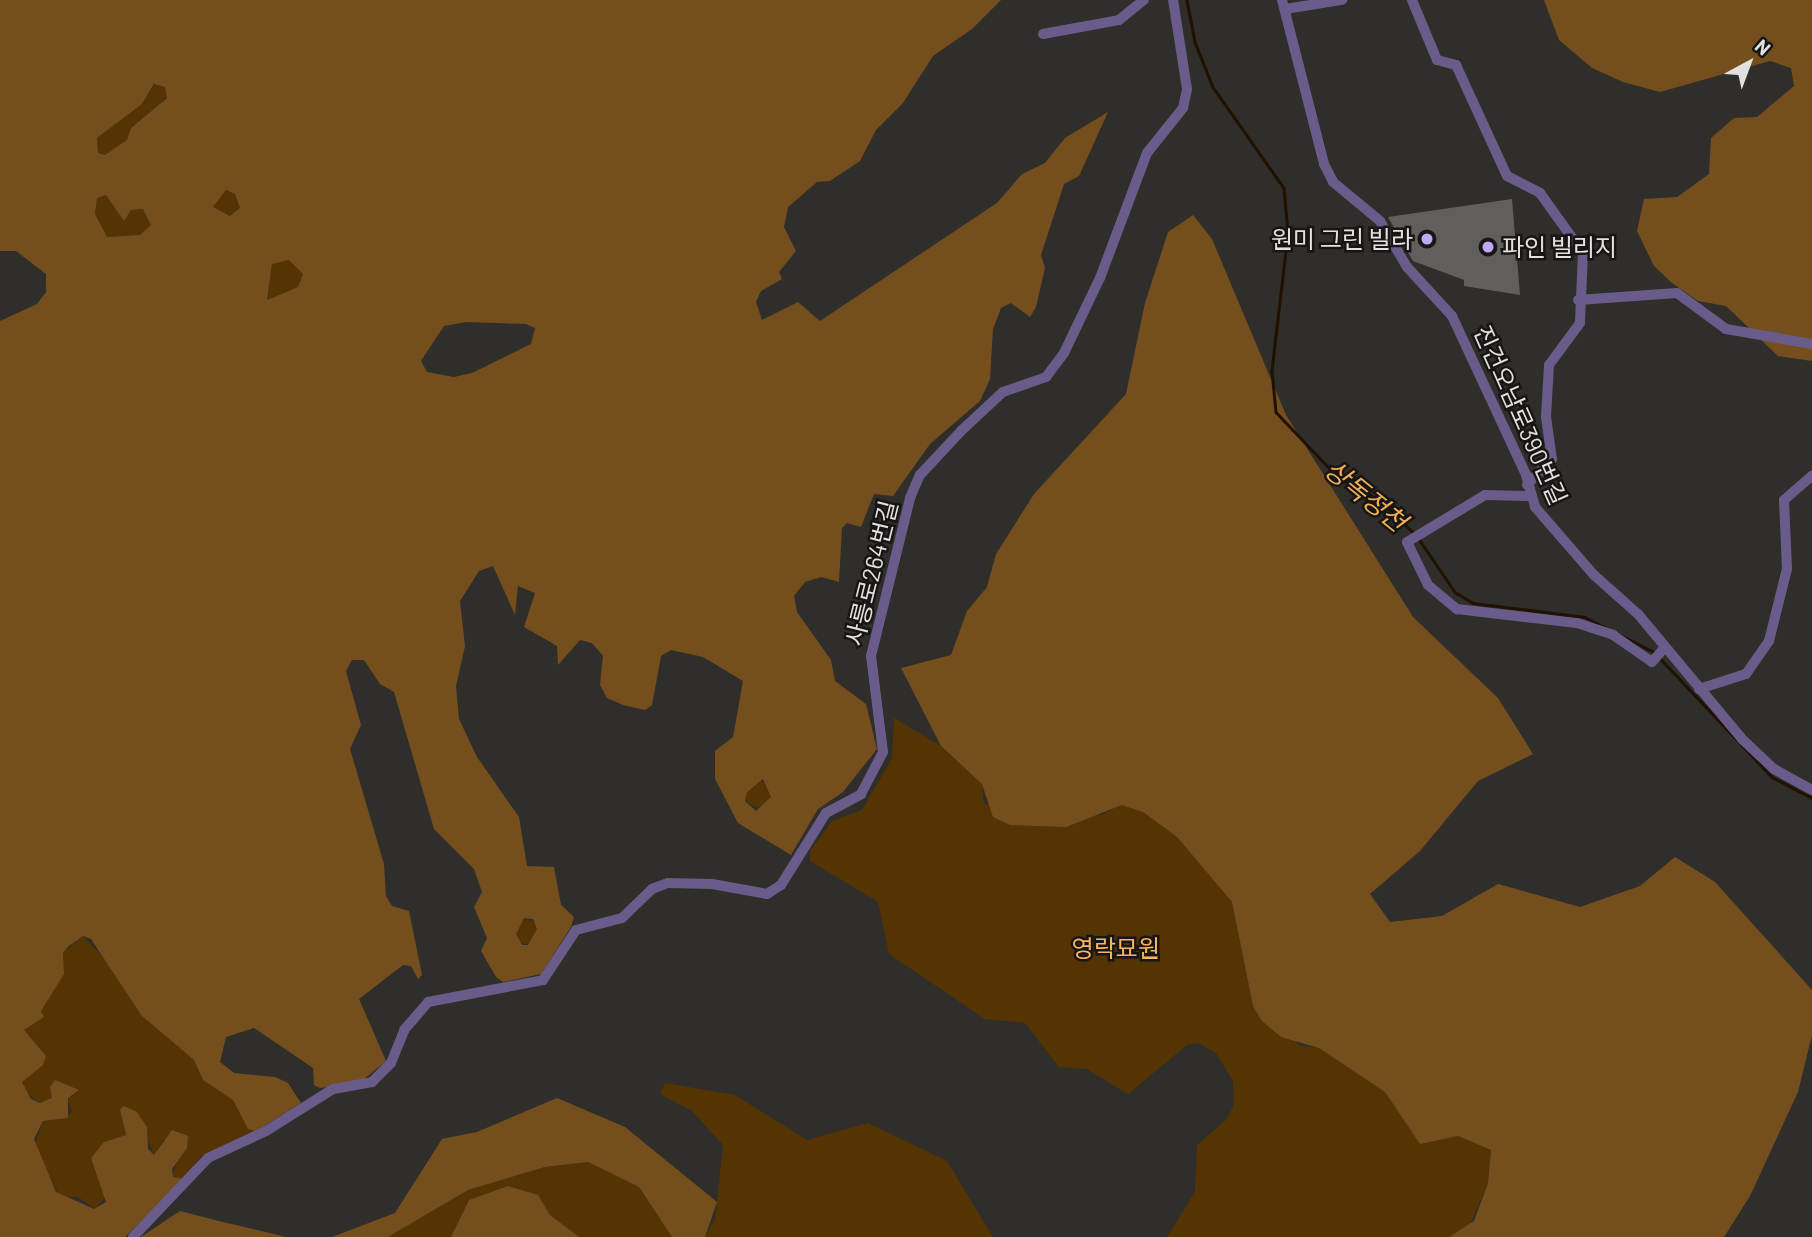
<!DOCTYPE html>
<meta charset="utf-8">
<style>
body{margin:0}
#map{position:relative;width:1812px;height:1237px;overflow:hidden;background:#302e2b;font-family:Barlow,"Noto Sans KR",sans-serif}
div>[style]{position:absolute}
.green>*{inset:0;background:#543402}
.round{border-radius:50%}
.forest>*{inset:0;background:#744f1d}
.stream>*{height:2.5px;margin:-1.25px;padding:0 1.25px;transform-origin:1.25px;border-radius:1.25px;background:#201100}
.building>*{inset:0;background:#615f5c}
.minor>*{height:10px;margin:-5px;padding:0 5px;transform-origin:5px;border-radius:5px;background:#6a5c8a}
.dots>*{width:19px;height:19px;translate:-50% -50%;box-sizing:border-box;border:4px solid #171615;border-radius:50%}
span{translate:-50% -50%;white-space:nowrap;text-align:center;line-height:1.15;-webkit-text-stroke:5px #171615;paint-order:stroke}
.poi-label{font-size:24px;color:#e2e1df}
.right{translate:-100% -50%;text-align:right}
.left{translate:0 -50%;text-align:left}
.street-label{font-size:24px;color:#e2e1df}
.park-label{font-size:24px;color:#fab55c}
.water-label{font-size:26px;color:#f4af56;font-style:italic}
.north{position:absolute;left:1714px;top:28px;width:70px;height:70px;-webkit-text-stroke:5px #171615;paint-order:stroke;rotate:41deg;font-size:19px;font-weight:700;line-height:28px;text-align:center;color:#e2e1df}
.north::after{content:'';display:block;margin:auto;width:24px;height:32px;background:#e2e1df;clip-path:polygon(50% 0,100% 100%,50% 72%,0 100%)}
</style>
<div id="map">
<div class="green">
<i style="clip-path:polygon(155px 84px,165px 87px,167px 97px,131px 128px,127px 141px,105px 156px,98px 153px,97px 138px,142px 104px)"></i>
<i style="clip-path:polygon(226px 190px,235px 194px,240px 208px,230px 216px,213px 207px)"></i>
<i style="clip-path:polygon(106px 195px,124px 220px,131px 210px,144px 209px,151px 225px,140px 235px,107px 237px,95px 214px,97px 198px)"></i>
<i style="clip-path:polygon(289px 260px,303px 274px,298px 287px,267px 300px,272px 264px)"></i>
<i style="clip-path:polygon(894px 718px,941px 746px,982px 784px,984px 804px,1102px 815px,1122px 804px,1143px 812px,1177px 837px,1232px 902px,1253px 1006px,1301px 1046px,1319px 1048px,1385px 1092px,1420px 1144px,1458px 1136px,1491px 1150px,1488px 1183px,1469px 1227px,1449px 1237px,1167px 1237px,1195px 1192px,1197px 1145px,1226px 1120px,1234px 1105px,1233px 1081px,1216px 1053px,1198px 1043px,1187px 1045px,1128px 1094px,1087px 1069px,1059px 1067px,1025px 1023px,985px 1019px,889px 954px,878px 902px,810px 861px,810px 851px,832px 821px,862px 810px,892px 758px)"></i>
<i class="round" style="left:745px;top:781px;width:26px;height:26px"></i>
<i class="round" style="left:515px;top:920px;width:24px;height:24px"></i>
<i style="clip-path:polygon(83px 936px,116px 970px,142px 1016px,194px 1060px,203px 1080px,233px 1100px,248px 1129px,256px 1131px,200px 1157px,185px 1179px,172px 1177px,178px 1160px,164px 1140px,154px 1155px,137px 1112px,122px 1118px,126px 1135px,104px 1142px,91px 1158px,107px 1195px,95px 1209px,78px 1197px,60px 1197px,34px 1147px,43px 1121px,64px 1119px,72px 1112px,68px 1098px,77px 1094px,40px 1103px,23px 1090px,22px 1082px,42px 1051px,23px 1030px,59px 982px,63px 953px)"></i>
<i style="clip-path:polygon(665px 1083px,735px 1095px,807px 1140px,868px 1123px,947px 1161px,993px 1237px,705px 1237px,715px 1219px,723px 1145px,692px 1111px,660px 1094px)"></i>
<i style="clip-path:polygon(588px 1162px,639px 1187px,672px 1237px,579px 1237px,550px 1215px,538px 1195px,469px 1200px,451px 1237px,388px 1237px,468px 1190px,545px 1167px)"></i>
</div>
<div class="forest">
<i style="clip-path:polygon(evenodd,0 0,1001px 0,972px 29px,933px 56px,903px 103px,876px 130px,860px 161px,830px 181px,817px 182px,788px 207px,784px 227px,796px 251px,779px 272px,782px 279px,761px 291px,756px 302px,762px 320px,798px 302px,820px 321px,997px 203px,1022px 174px,1045px 163px,1065px 138px,1108px 112px,1079px 176px,1064px 184px,1041px 255px,1045px 268px,1036px 307px,1030px 317px,1011px 303px,1001px 308px,993px 329px,990px 379px,980px 401px,930px 444px,893px 496px,874px 494px,861px 527px,847px 523px,842px 528px,839px 582px,821px 577px,805px 582px,794px 596px,797px 612px,831px 660px,835px 681px,866px 704px,877px 749px,843px 792px,818px 809px,791px 855px,738px 823px,715px 779px,715px 751px,733px 737px,743px 681px,703px 657px,671px 650px,661px 656px,652px 705px,645px 710px,623px 705px,607px 698px,600px 685px,603px 656px,592px 643px,580px 640px,558px 665px,557px 646px,524px 627px,535px 593px,518px 586px,515px 615px,493px 566px,479px 571px,460px 601px,465px 646px,456px 686px,459px 719px,477px 757px,519px 817px,527px 866px,554px 867px,561px 905px,574px 917px,571px 927px,541px 974px,503px 982px,496px 977px,481px 951px,487px 938px,474px 907px,482px 892px,474px 869px,434px 829px,394px 692px,380px 684px,364px 660px,352px 660px,346px 671px,361px 725px,350px 749px,384px 864px,386px 896px,392px 906px,409px 911px,422px 975px,418px 979px,411px 966px,403px 965px,359px 999px,386px 1061px,358px 1084px,320px 1088px,314px 1085px,313px 1068px,254px 1028px,226px 1037px,220px 1062px,234px 1073px,275px 1077px,288px 1083px,301px 1103px,256px 1131px,248px 1129px,233px 1100px,203px 1080px,194px 1060px,142px 1016px,91px 939px,83px 936px,69px 946px,63px 953px,64px 974px,41px 1011px,44px 1017px,24px 1030px,46px 1056px,43px 1065px,22px 1082px,31px 1099px,40px 1103px,52px 1098px,50px 1087px,55px 1080px,79px 1090px,68px 1098px,68px 1118px,43px 1121px,34px 1139px,56px 1192px,94px 1209px,106px 1202px,91px 1158px,104px 1142px,126px 1135px,120px 1109px,124px 1106px,137px 1112px,147px 1127px,148px 1149px,154px 1155px,172px 1130px,188px 1136px,187px 1148px,172px 1169px,173px 1177px,185px 1179px,125px 1237px,0 1237px,0 321px,37px 304px,46px 292px,46px 274px,16px 251px,0 251px,0 0,154px 84px,165px 87px,167px 98px,131px 128px,127px 140px,105px 155px,98px 153px,97px 138px,142px 104px,154px 84px,0 0,226px 190px,235px 194px,240px 208px,230px 216px,213px 207px,226px 190px,0 0,106px 195px,124px 221px,131px 210px,143px 209px,151px 225px,140px 235px,107px 237px,95px 214px,97px 198px,106px 195px,0 0,289px 260px,303px 274px,298px 287px,267px 300px,272px 264px,289px 260px,0 0,466px 322px,526px 324px,535px 328px,531px 344px,472px 373px,454px 377px,427px 372px,421px 361px,444px 326px,466px 322px,0 0,763px 779px,771px 797px,756px 811px,745px 801px,747px 792px,763px 779px,0 0,524px 918px,533px 919px,537px 929px,528px 945px,522px 945px,516px 934px,524px 918px)"></i>
<i style="clip-path:polygon(1544px 0,1812px 0,1812px 361px,1778px 356px,1726px 306px,1698px 301px,1672px 283px,1654px 266px,1637px 231px,1644px 199px,1677px 197px,1709px 174px,1711px 138px,1734px 118px,1757px 117px,1794px 86px,1791px 68px,1770px 61px,1660px 92px,1623px 82px,1592px 68px,1559px 40px)"></i>
<i style="clip-path:polygon(1193px 215px,1212px 239px,1286px 415px,1413px 617px,1498px 698px,1533px 754px,1478px 781px,1420px 851px,1370px 894px,1390px 922px,1442px 916px,1498px 884px,1580px 907px,1640px 886px,1675px 857px,1715px 882px,1812px 990px,1812px 1035px,1798px 1092px,1750px 1196px,1724px 1237px,1449px 1237px,1474px 1221px,1488px 1183px,1491px 1150px,1458px 1136px,1420px 1144px,1385px 1092px,1319px 1048px,1281px 1037px,1262px 1021px,1253px 1006px,1232px 902px,1177px 837px,1143px 812px,1122px 805px,1066px 827px,1010px 825px,993px 817px,982px 784px,941px 746px,901px 668px,951px 655px,967px 611px,987px 587px,996px 554px,1034px 494px,1126px 394px,1145px 303px,1168px 232px)"></i>
<i style="clip-path:polygon(557px 1098px,625px 1127px,717px 1202px,705px 1237px,672px 1237px,639px 1187px,588px 1162px,545px 1167px,468px 1190px,388px 1237px,332px 1237px,395px 1213px,442px 1139px,477px 1132px)"></i>
<i style="clip-path:polygon(508px 1186px,538px 1195px,550px 1215px,579px 1237px,451px 1237px,469px 1200px)"></i>
<i style="clip-path:polygon(180px 1211px,219px 1221px,286px 1237px,141px 1237px)"></i>
</div>
<div class="stream">
<i style="left:1187px;top:0;width:43px;rotate:79.2deg"></i>
<i style="left:1195px;top:42px;width:48px;rotate:68.2deg"></i>
<i style="left:1213px;top:87px;width:123px;rotate:54.9deg"></i>
<i style="left:1284px;top:188px;width:46px;rotate:85deg"></i>
<i style="left:1288px;top:234px;width:138px;rotate:96.7deg"></i>
<i style="left:1272px;top:371px;width:41px;rotate:84.4deg"></i>
<i style="left:1276px;top:412px;width:79px;rotate:46.5deg"></i>
<i style="left:1330px;top:469px;width:63px;rotate:32.7deg"></i>
<i style="left:1383px;top:503px;width:45px;rotate:44.1deg"></i>
<i style="left:1419px;top:539px;width:64px;rotate:55.8deg"></i>
<i style="left:1455px;top:592px;width:21px;rotate:31deg"></i>
<i style="left:1473px;top:603px;width:113px;rotate:7.1deg"></i>
<i style="left:1585px;top:617px;width:77px;rotate:26.9deg"></i>
<i style="left:1659px;top:657px;width:165px;rotate:46.7deg"></i>
<i style="left:1772px;top:777px;width:45px;rotate:27.7deg"></i>
</div>
<div class="building">
<i style="clip-path:polygon(1512px 199px,1520px 295px,1464px 286px,1464px 280px,1413px 261px,1388px 217px)"></i>
</div>
<div class="minor">
<i style="left:1282px;top:0;width:169px;rotate:75.6deg"></i>
<i style="left:1324px;top:164px;width:20px;rotate:63deg"></i>
<i style="left:1333px;top:182px;width:61px;rotate:39.7deg"></i>
<i style="left:1380px;top:221px;width:53px;rotate:59.6deg"></i>
<i style="left:1407px;top:267px;width:67px;rotate:47.4deg"></i>
<i style="left:1452px;top:316px;width:175px;rotate:65deg"></i>
<i style="left:1526px;top:475px;width:33px;rotate:74deg"></i>
<i style="left:1535px;top:507px;width:90px;rotate:49.1deg"></i>
<i style="left:1594px;top:575px;width:59px;rotate:41.6deg"></i>
<i style="left:1638px;top:614px;width:163px;rotate:50.2deg"></i>
<i style="left:1742px;top:739px;width:44px;rotate:43.2deg"></i>
<i style="left:1774px;top:769px;width:43px;rotate:28.9deg"></i>
<i style="left:1412px;top:0;width:65px;rotate:67.4deg"></i>
<i style="left:1437px;top:60px;width:20px;rotate:15deg"></i>
<i style="left:1456px;top:65px;width:122px;rotate:65.3deg"></i>
<i style="left:1507px;top:176px;width:37px;rotate:27deg"></i>
<i style="left:1540px;top:193px;width:74px;rotate:54.4deg"></i>
<i style="left:1583px;top:253px;width:70px;rotate:92.5deg"></i>
<i style="left:1580px;top:323px;width:52px;rotate:126.4deg"></i>
<i style="left:1549px;top:365px;width:52px;rotate:93.3deg"></i>
<i style="left:1546px;top:417px;width:42px;rotate:81.9deg"></i>
<i style="left:1552px;top:459px;width:36px;rotate:134deg"></i>
<i style="left:1285px;top:9px;width:58px;rotate:-9deg"></i>
<i style="left:1043px;top:34px;width:77px;rotate:-10.4deg"></i>
<i style="left:1119px;top:20px;width:32px;rotate:-39deg"></i>
<i style="left:1578px;top:300px;width:99px;rotate:-4deg"></i>
<i style="left:1677px;top:293px;width:61px;rotate:36.3deg"></i>
<i style="left:1726px;top:329px;width:87px;rotate:9.9deg"></i>
<i style="left:1529px;top:496px;width:44px;rotate:-178.7deg"></i>
<i style="left:1485px;top:495px;width:91px;rotate:148.9deg"></i>
<i style="left:1407px;top:542px;width:48px;rotate:64deg"></i>
<i style="left:1428px;top:585px;width:38px;rotate:40deg"></i>
<i style="left:1457px;top:609px;width:121px;rotate:6.7deg"></i>
<i style="left:1577px;top:623px;width:38px;rotate:18deg"></i>
<i style="left:1613px;top:635px;width:47px;rotate:34.7deg"></i>
<i style="left:1652px;top:662px;width:18px;rotate:-49deg"></i>
<i style="left:1699px;top:689px;width:49px;rotate:-17.7deg"></i>
<i style="left:1746px;top:674px;width:40px;rotate:-55.1deg"></i>
<i style="left:1769px;top:641px;width:74px;rotate:-76deg"></i>
<i style="left:1787px;top:569px;width:69px;rotate:-92.5deg"></i>
<i style="left:1784px;top:500px;width:37px;rotate:-41deg"></i>
<i style="left:133px;top:1237px;width:109px;rotate:-46.5deg"></i>
<i style="left:208px;top:1158px;width:64px;rotate:-25deg"></i>
<i style="left:266px;top:1131px;width:79px;rotate:-32.1deg"></i>
<i style="left:333px;top:1089px;width:40px;rotate:-10deg"></i>
<i style="left:372px;top:1082px;width:27px;rotate:-45deg"></i>
<i style="left:391px;top:1063px;width:35px;rotate:-68deg"></i>
<i style="left:404px;top:1030px;width:37px;rotate:-49deg"></i>
<i style="left:428px;top:1002px;width:117px;rotate:-10.8deg"></i>
<i style="left:543px;top:980px;width:60px;rotate:-56.6deg"></i>
<i style="left:576px;top:930px;width:48px;rotate:-14.6deg"></i>
<i style="left:622px;top:918px;width:42px;rotate:-44deg"></i>
<i style="left:652px;top:889px;width:17px;rotate:-21deg"></i>
<i style="left:668px;top:883px;width:44px;rotate:1.3deg"></i>
<i style="left:712px;top:884px;width:56px;rotate:10.3deg"></i>
<i style="left:767px;top:894px;width:17px;rotate:-33deg"></i>
<i style="left:781px;top:885px;width:85px;rotate:-58deg"></i>
<i style="left:826px;top:813px;width:40px;rotate:-28deg"></i>
<i style="left:861px;top:794px;width:47px;rotate:-62.4deg"></i>
<i style="left:883px;top:752px;width:97px;rotate:-97.1deg"></i>
<i style="left:871px;top:656px;width:163px;rotate:-76.1deg"></i>
<i style="left:910px;top:498px;width:25px;rotate:-67deg"></i>
<i style="left:920px;top:475px;width:60px;rotate:-47deg"></i>
<i style="left:961px;top:431px;width:57px;rotate:-42.9deg"></i>
<i style="left:1003px;top:392px;width:46px;rotate:-19.2deg"></i>
<i style="left:1046px;top:377px;width:30px;rotate:-53deg"></i>
<i style="left:1064px;top:353px;width:83px;rotate:-64.4deg"></i>
<i style="left:1100px;top:278px;width:134px;rotate:-69.4deg"></i>
<i style="left:1147px;top:153px;width:58px;rotate:-51.3deg"></i>
<i style="left:1183px;top:108px;width:19px;rotate:-78deg"></i>
<i style="left:1187px;top:89px;width:90px;rotate:-98.9deg"></i>
</div>
<div class="dots">
<i style="left:1427px;top:239px;background:#bfa8f4"></i>
<i style="left:1488px;top:247px;background:#bfa8f4"></i>
</div>
<div class="poi-label">
<span class="right" style="left:1413px;top:239px">원미 그린 빌라</span>
<span class="left" style="left:1502px;top:247px">파인 빌리지</span>
</div>
<div class="street-label">
<span style="left:1521px;top:415px;rotate:66deg">진건오남로390번길</span>
<span style="left:871px;top:573px;rotate:-76deg">사릉로264번길</span>
</div>
<div class="park-label">
<span style="left:1116px;top:948px">영락묘원</span>
</div>
<div class="water-label">
<span style="left:1366px;top:495px;rotate:39deg">상독정천</span>
</div>
<div class="north">N</div>
</div>
